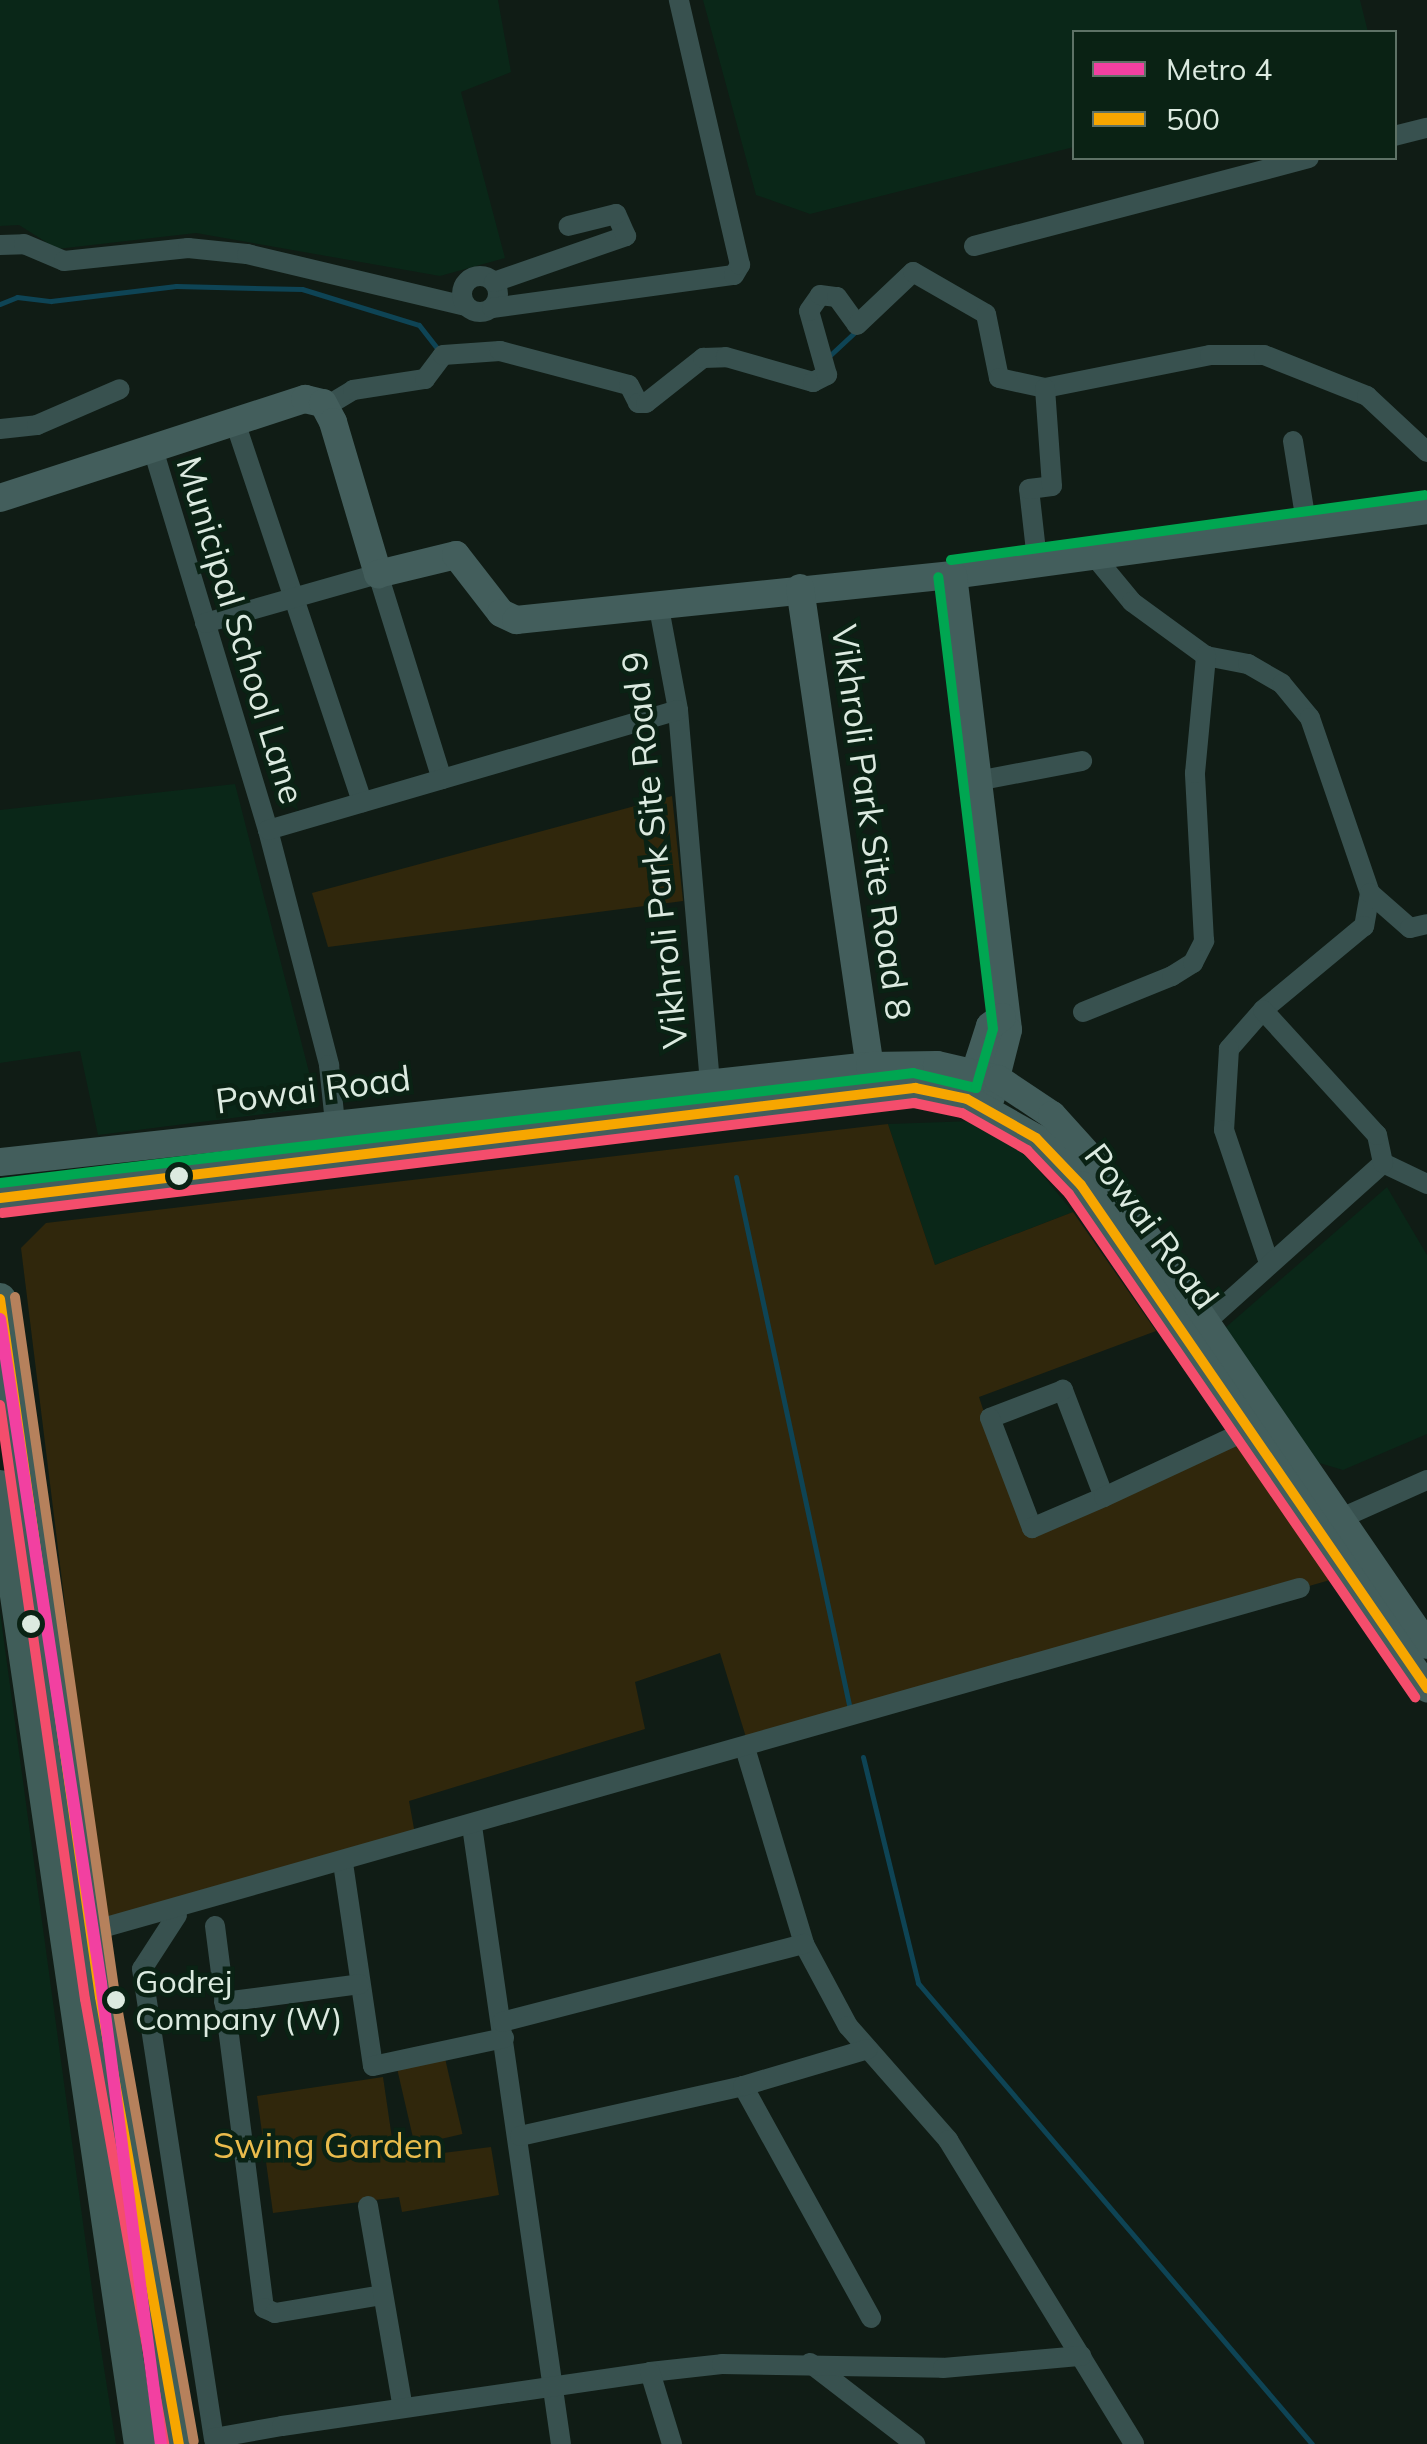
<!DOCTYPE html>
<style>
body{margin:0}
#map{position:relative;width:1427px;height:2444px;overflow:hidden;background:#101c15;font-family:Mulish,sans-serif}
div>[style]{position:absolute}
.built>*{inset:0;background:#0a2718}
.green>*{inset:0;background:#30270c;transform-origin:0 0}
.stream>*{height:5px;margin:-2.5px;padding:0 2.5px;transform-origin:2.5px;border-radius:2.5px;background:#0e4455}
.street>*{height:20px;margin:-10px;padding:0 10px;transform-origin:10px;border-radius:10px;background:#38514f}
.street>.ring{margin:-10px;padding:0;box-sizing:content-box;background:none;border:20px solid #38514f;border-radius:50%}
.secondary>*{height:28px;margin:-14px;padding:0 14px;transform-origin:14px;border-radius:14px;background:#435e5c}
.primary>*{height:32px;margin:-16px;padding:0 16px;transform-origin:16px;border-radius:16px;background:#405d59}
.bus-1>*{height:10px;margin:-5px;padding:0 5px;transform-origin:5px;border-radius:5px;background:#f7a600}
.bus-2>*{height:10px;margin:-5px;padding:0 5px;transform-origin:5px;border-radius:5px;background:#f44d6c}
.bus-3>*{height:10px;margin:-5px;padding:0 5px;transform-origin:5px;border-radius:5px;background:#00a651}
.bus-4>*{height:10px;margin:-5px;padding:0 5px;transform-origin:5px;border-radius:5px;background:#b6815c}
.metro-1>*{height:12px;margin:-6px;padding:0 6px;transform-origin:6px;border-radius:6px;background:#f240a1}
.dots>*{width:28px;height:28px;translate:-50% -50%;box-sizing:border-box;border:5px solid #0a2214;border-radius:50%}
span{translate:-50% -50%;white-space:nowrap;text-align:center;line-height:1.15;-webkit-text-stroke:9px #0a2214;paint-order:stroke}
.bus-label{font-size:32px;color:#dceae0}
.left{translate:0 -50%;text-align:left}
.street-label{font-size:35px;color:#dceae0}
.park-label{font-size:35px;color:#e9bb4c}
.legend{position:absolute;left:1072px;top:30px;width:325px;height:130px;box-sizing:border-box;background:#0a2214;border:2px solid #5e7266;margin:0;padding:12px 18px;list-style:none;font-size:30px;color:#dceae0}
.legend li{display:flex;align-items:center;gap:20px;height:50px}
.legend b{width:50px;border:2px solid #5e7266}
</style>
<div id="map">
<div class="built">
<i style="clip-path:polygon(0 0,498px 0,511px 72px,461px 92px,505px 258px,440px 276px,196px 233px,57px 249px,19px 225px,0 226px)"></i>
<i style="clip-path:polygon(703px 0,1360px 0,1368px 32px,1074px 32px,1074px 147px,810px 214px,756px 195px)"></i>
<i style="clip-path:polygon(235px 784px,318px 1107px,98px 1135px,80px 1051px,0 1063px,0 810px)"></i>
<i style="clip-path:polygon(974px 1121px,1021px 1149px,1073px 1212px,935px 1265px,888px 1124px)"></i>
<i style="clip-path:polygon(1387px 1187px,1427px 1255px,1427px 1434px,1343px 1470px,1316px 1462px,1225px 1328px)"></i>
<i style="clip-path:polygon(0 1612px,95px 2311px,116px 2444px,0 2444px)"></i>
</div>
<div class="green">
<i style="clip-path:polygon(672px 796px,683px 901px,328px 947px,312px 893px)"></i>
<i style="clip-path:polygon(888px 1124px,935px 1265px,1073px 1212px,1156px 1331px,979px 1397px,1021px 1525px,1234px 1442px,1330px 1580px,749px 1747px,720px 1653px,635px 1682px,645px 1729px,409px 1801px,416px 1840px,104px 1922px,21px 1248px,46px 1223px)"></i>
<i style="left:444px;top:2054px;width:82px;height:49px;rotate:77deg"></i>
<i style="clip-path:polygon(383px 2077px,395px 2159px,491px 2147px,499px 2195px,402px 2212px,399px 2197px,273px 2213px,257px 2096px)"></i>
</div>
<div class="stream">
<i style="left:0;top:304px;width:18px;rotate:-22deg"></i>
<i style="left:17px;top:297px;width:34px;rotate:7deg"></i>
<i style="left:51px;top:301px;width:126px;rotate:-6.8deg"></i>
<i style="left:176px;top:286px;width:126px;rotate:1.4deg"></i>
<i style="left:302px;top:289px;width:122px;rotate:17.1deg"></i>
<i style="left:419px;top:325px;width:36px;rotate:52deg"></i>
<i style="left:826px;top:359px;width:40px;rotate:-43deg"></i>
<i style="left:736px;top:1177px;width:544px;rotate:77.91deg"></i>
<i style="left:863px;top:1757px;width:233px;rotate:76.3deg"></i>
<i style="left:918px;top:1983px;width:606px;rotate:49.48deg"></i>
</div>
<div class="street">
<i style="left:1394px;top:136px;width:34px;rotate:-14deg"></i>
<i style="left:0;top:245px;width:24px;rotate:-2deg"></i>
<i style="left:24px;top:244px;width:43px;rotate:23deg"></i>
<i style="left:64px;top:261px;width:125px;rotate:-6deg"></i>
<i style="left:188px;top:248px;width:59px;rotate:5.8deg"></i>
<i style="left:247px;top:254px;width:225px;rotate:13.4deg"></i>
<i style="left:974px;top:246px;width:346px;rotate:-14.7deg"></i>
<i class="ring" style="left:462px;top:276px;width:16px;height:16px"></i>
<i style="left:494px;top:282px;width:140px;rotate:-19.2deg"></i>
<i style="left:626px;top:236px;width:24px;rotate:-114deg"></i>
<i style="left:616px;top:214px;width:49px;rotate:166deg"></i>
<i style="left:492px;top:308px;width:244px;rotate:-7.8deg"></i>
<i style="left:734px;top:275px;width:12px;rotate:-59deg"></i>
<i style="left:740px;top:265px;width:272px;rotate:-103deg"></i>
<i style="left:325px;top:407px;width:33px;rotate:-31deg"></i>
<i style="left:353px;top:390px;width:73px;rotate:-8.7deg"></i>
<i style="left:425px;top:379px;width:30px;rotate:-53deg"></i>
<i style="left:443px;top:355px;width:57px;rotate:-4deg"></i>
<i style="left:500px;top:351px;width:133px;rotate:14.8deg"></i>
<i style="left:629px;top:385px;width:20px;rotate:63deg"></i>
<i style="left:638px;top:403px;width:8px"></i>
<i style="left:646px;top:403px;width:73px;rotate:-38.3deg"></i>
<i style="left:703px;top:358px;width:23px;rotate:-2deg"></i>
<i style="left:726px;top:357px;width:91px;rotate:16deg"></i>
<i style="left:813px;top:382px;width:16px;rotate:-27deg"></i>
<i style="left:827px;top:375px;width:66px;rotate:-105.7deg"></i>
<i style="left:809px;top:311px;width:19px;rotate:-55deg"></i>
<i style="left:820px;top:295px;width:17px;rotate:7deg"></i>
<i style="left:837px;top:297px;width:34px;rotate:54deg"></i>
<i style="left:857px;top:325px;width:77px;rotate:-43.4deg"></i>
<i style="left:913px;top:272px;width:84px;rotate:29.9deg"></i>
<i style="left:986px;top:314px;width:65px;rotate:78.5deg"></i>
<i style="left:999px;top:378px;width:47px;rotate:12.3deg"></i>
<i style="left:1045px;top:388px;width:168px;rotate:-11.3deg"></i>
<i style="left:1210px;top:355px;width:54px"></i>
<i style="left:1264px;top:355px;width:111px;rotate:21.7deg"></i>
<i style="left:1367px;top:396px;width:82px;rotate:43deg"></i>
<i style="left:235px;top:422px;width:401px;rotate:71.5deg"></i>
<i style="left:0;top:429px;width:37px;rotate:-6deg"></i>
<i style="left:37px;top:425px;width:90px;rotate:-23.4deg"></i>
<i style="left:1293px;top:441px;width:88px;rotate:80.9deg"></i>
<i style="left:153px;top:449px;width:398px;rotate:73.2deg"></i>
<i style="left:268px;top:830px;width:243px;rotate:75.4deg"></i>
<i style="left:329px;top:1065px;width:58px;rotate:84.1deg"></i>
<i style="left:1090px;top:551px;width:66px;rotate:50.5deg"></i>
<i style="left:1132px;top:602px;width:92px;rotate:36.1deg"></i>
<i style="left:1206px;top:656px;width:43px;rotate:10.8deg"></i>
<i style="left:1248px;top:664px;width:39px;rotate:30deg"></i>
<i style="left:1282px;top:684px;width:44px;rotate:50.5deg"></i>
<i style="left:1310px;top:718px;width:185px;rotate:71.1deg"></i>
<i style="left:1370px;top:893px;width:34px;rotate:100deg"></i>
<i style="left:1364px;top:926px;width:131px;rotate:140.3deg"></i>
<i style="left:1263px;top:1010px;width:52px;rotate:131.1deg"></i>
<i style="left:1229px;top:1049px;width:81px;rotate:93.5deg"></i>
<i style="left:1224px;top:1130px;width:140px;rotate:71.3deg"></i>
<i style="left:1037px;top:560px;width:71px;rotate:-96.4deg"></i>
<i style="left:1029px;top:489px;width:23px;rotate:-7deg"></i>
<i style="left:1052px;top:486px;width:98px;rotate:-94.1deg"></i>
<i style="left:659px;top:608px;width:104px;rotate:79.4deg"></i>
<i style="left:678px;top:710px;width:376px;rotate:85.1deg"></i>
<i style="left:205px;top:623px;width:180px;rotate:-15.8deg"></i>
<i style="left:378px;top:574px;width:215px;rotate:72.7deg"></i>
<i style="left:977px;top:781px;width:107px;rotate:-10.8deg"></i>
<i style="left:268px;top:830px;width:427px;rotate:-16.3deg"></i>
<i style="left:1370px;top:893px;width:53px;rotate:41.2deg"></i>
<i style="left:1410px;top:928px;width:17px;rotate:-13deg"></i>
<i style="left:1083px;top:1012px;width:96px;rotate:-22deg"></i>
<i style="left:1172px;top:976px;width:25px;rotate:-32deg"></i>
<i style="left:1193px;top:963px;width:25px;rotate:-63deg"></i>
<i style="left:1204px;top:941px;width:168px;rotate:-93.1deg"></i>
<i style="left:1195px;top:773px;width:118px;rotate:-84.6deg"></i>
<i style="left:1383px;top:1163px;width:49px;rotate:25.5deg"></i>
<i style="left:1206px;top:1322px;width:238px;rotate:-41.9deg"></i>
<i style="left:1383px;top:1163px;width:29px;rotate:-102deg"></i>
<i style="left:1377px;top:1135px;width:169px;rotate:-132.4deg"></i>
<i style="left:1104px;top:1497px;width:115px;rotate:-111deg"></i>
<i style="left:1063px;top:1390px;width:78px;rotate:159deg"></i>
<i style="left:990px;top:1418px;width:118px;rotate:69.1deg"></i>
<i style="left:1032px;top:1528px;width:78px;rotate:-23.3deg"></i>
<i style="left:1104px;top:1497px;width:161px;rotate:-25deg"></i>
<i style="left:1328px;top:1524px;width:108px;rotate:-24deg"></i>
<i style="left:745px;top:1748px;width:205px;rotate:73.2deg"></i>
<i style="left:804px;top:1944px;width:93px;rotate:61.8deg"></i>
<i style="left:848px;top:2026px;width:152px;rotate:48.7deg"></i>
<i style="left:948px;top:2140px;width:356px;rotate:58.5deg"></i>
<i style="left:472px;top:1826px;width:624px;rotate:81.81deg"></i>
<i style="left:343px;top:1863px;width:205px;rotate:81.6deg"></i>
<i style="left:373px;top:2066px;width:134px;rotate:-12.1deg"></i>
<i style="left:177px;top:1915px;width:64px;rotate:122.9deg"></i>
<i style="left:142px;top:1969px;width:474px;rotate:81.3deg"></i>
<i style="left:215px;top:1926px;width:385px;rotate:82.7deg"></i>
<i style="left:264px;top:2308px;width:12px;rotate:24deg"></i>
<i style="left:275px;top:2313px;width:109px;rotate:-9.5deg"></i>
<i style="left:81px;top:1934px;width:1267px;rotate:-15.85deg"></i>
<i style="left:224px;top:2002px;width:137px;rotate:-7.5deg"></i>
<i style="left:502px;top:2022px;width:312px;rotate:-14.5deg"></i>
<i style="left:743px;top:2086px;width:265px;rotate:61.1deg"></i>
<i style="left:520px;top:2136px;width:229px;rotate:-12.6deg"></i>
<i style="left:743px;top:2086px;width:130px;rotate:-16.5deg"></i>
<i style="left:368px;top:2206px;width:205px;rotate:80.2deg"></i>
<i style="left:810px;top:2363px;width:133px;rotate:37.6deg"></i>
<i style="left:650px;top:2372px;width:72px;rotate:-6.3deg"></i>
<i style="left:722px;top:2364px;width:221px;rotate:1deg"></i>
<i style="left:943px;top:2368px;width:139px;rotate:-5deg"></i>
<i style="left:215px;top:2444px;width:6px;rotate:-99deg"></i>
<i style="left:214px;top:2438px;width:69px;rotate:-10deg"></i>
<i style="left:282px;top:2426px;width:372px;rotate:-8.3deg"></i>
<i style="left:650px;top:2372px;width:75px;rotate:73deg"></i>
</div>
<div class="secondary">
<i style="left:0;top:498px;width:321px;rotate:-18deg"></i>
<i style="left:305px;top:399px;width:18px;rotate:13deg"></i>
<i style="left:323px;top:403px;width:21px;rotate:62deg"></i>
<i style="left:333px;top:422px;width:159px;rotate:73.5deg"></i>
<i style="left:378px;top:574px;width:80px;rotate:-13.7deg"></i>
<i style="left:456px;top:555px;width:73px;rotate:52.2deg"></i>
<i style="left:501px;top:613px;width:17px;rotate:25deg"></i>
<i style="left:516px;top:620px;width:439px;rotate:-5.9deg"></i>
<i style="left:953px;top:575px;width:478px;rotate:-7.8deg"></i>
<i style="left:953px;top:575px;width:458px;rotate:83.1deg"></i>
<i style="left:1008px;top:1030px;width:69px;rotate:104.2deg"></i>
<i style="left:800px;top:588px;width:483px;rotate:81.7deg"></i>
<i style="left:969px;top:1091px;width:68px;rotate:-72.1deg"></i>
<i style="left:990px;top:1026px;width:15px;rotate:-37deg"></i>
<i style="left:0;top:1162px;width:875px;rotate:-6.3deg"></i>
<i style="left:870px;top:1066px;width:67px;rotate:-0.9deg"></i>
<i style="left:937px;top:1065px;width:63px;rotate:12.9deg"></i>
<i style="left:998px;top:1079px;width:65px;rotate:33.7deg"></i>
<i style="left:1052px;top:1115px;width:72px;rotate:47.8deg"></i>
<i style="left:1100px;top:1168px;width:578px;rotate:55.57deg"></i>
<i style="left:0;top:1198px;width:922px;rotate:-6.86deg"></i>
<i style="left:915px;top:1088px;width:53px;rotate:11.9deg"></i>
<i style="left:967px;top:1099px;width:79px;rotate:29.5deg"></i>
<i style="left:1036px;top:1138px;width:65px;rotate:46.2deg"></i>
<i style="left:1081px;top:1185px;width:611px;rotate:55.48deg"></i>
</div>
<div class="primary">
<i style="left:0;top:1299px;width:705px;rotate:81.85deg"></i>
<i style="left:100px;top:1997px;width:454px;rotate:80deg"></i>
<i style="left:0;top:1486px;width:968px;rotate:81.69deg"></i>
</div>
<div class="bus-1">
<i style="left:0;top:1198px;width:922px;rotate:-6.86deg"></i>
<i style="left:915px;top:1088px;width:53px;rotate:11.9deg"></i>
<i style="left:967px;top:1099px;width:79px;rotate:29.5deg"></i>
<i style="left:1036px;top:1138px;width:65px;rotate:46.2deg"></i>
<i style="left:1081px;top:1185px;width:611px;rotate:55.48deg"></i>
<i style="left:0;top:1299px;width:705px;rotate:81.85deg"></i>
<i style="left:100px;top:1997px;width:454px;rotate:80deg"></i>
</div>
<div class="bus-2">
<i style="left:2px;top:1213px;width:919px;rotate:-6.88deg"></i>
<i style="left:914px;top:1103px;width:49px;rotate:11.8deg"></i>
<i style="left:962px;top:1113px;width:75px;rotate:29.6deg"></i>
<i style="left:1027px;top:1150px;width:61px;rotate:46.3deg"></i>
<i style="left:1069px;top:1194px;width:611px;rotate:55.48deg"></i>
<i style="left:0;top:1405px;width:600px;rotate:81.86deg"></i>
<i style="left:85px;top:1999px;width:452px;rotate:79.9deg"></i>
</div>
<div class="bus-3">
<i style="left:951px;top:560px;width:478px;rotate:-7.8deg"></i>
<i style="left:0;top:1183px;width:920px;rotate:-6.87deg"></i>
<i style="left:913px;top:1073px;width:65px;rotate:13.4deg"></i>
<i style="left:976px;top:1088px;width:61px;rotate:-73.9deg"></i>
<i style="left:993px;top:1029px;width:455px;rotate:-96.9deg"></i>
</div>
<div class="bus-4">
<i style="left:15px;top:1297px;width:705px;rotate:81.85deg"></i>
<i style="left:115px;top:1995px;width:453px;rotate:80deg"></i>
</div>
<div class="metro-1">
<i style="left:0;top:1319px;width:672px;rotate:81.35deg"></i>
<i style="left:101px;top:1983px;width:465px;rotate:82.6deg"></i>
</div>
<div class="dots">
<i style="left:179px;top:1176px;background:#dceae0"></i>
<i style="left:31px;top:1624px;background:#dceae0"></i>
<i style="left:116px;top:2000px;background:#dceae0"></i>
</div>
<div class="bus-label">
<span class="left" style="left:135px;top:2000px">Godrej<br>Company (W)</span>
</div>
<div class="street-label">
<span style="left:241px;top:630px;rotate:73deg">Municipal School Lane</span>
<span style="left:872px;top:822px;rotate:82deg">Vikhroli Park Site Road 8</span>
<span style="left:654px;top:850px;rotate:-96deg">Vikhroli Park Site Road 9</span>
<span style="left:313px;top:1089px;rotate:-7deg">Powai Road</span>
<span style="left:1152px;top:1226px;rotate:53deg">Powai Road</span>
</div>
<div class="park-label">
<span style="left:328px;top:2145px">Swing Garden</span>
</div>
<ul class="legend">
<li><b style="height:12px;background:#f240a1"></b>Metro 4</li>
<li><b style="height:12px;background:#f7a600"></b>500</li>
</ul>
</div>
